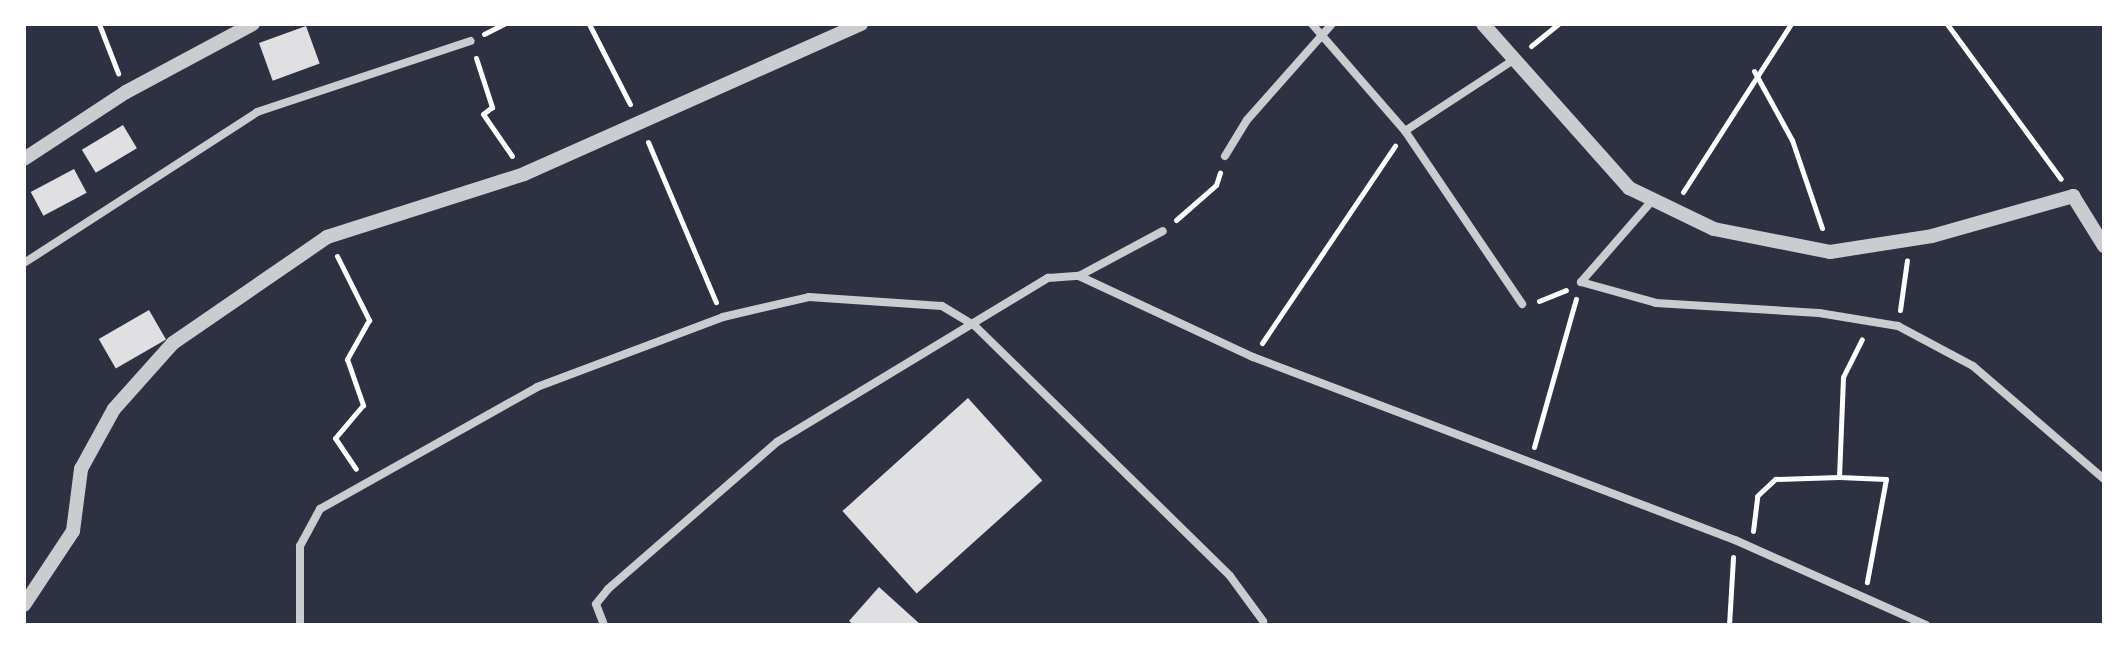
<!DOCTYPE html>
<style>
body{margin:0}
#map{position:relative;width:2128px;height:649px;overflow:hidden;background:#2d3142;font-family:Roboto,sans-serif}
div>[style]{position:absolute}
.building>*{inset:0;background:#e0e0e3;transform-origin:0 0}
.path>*{height:5px;margin:-2.5px;padding:0 2.5px;transform-origin:2.5px;border-radius:2.5px;background:#fff}
.minor>*{height:8px;margin:-4px;padding:0 4px;transform-origin:4px;border-radius:4px;background:#caccd0}
.tertiary>*{height:14px;margin:-7px;padding:0 7px;transform-origin:7px;border-radius:7px;background:#caccd0}
span{translate:-50% -50%;white-space:nowrap;text-align:center;line-height:1.15;-webkit-text-stroke:8px #fff;paint-order:stroke}
.frame{position:absolute;inset:0;border:26px solid #fff;pointer-events:none}
</style>
<div id="map">
<div class="building">
<i style="left:306px;top:26px;width:40px;height:50px;rotate:70deg"></i>
<i style="left:123px;top:125px;width:27px;height:48px;rotate:59deg"></i>
<i style="left:74px;top:169px;width:27px;height:49px;rotate:62deg"></i>
<i style="left:149px;top:310px;width:34px;height:58px;rotate:60deg"></i>
<i style="left:968px;top:398px;width:111px;height:169px;rotate:48deg"></i>
<i style="clip-path:polygon(879px 587px,921px 625px,854px 625px,849px 621px)"></i>
</div>
<div class="path">
<i style="left:99px;top:24px;width:53px;rotate:68.8deg"></i>
<i style="left:589px;top:24px;width:90px;rotate:62.9deg"></i>
<i style="left:1947px;top:24px;width:192px;rotate:53.7deg"></i>
<i style="left:484px;top:34px;width:22px;rotate:-27deg"></i>
<i style="left:1531px;top:46px;width:35px;rotate:-39deg"></i>
<i style="left:476px;top:58px;width:52px;rotate:71.9deg"></i>
<i style="left:492px;top:107px;width:11px;rotate:142deg"></i>
<i style="left:483px;top:114px;width:51px;rotate:55.4deg"></i>
<i style="left:1754px;top:71px;width:79px;rotate:61.2deg"></i>
<i style="left:1792px;top:140px;width:93px;rotate:71.2deg"></i>
<i style="left:648px;top:142px;width:174px;rotate:67deg"></i>
<i style="left:1683px;top:192px;width:200px;rotate:-57.3deg"></i>
<i style="left:1176px;top:220px;width:53px;rotate:-41.2deg"></i>
<i style="left:1216px;top:185px;width:13px;rotate:-72deg"></i>
<i style="left:337px;top:256px;width:72px;rotate:63.4deg"></i>
<i style="left:369px;top:320px;width:45px;rotate:119.4deg"></i>
<i style="left:347px;top:359px;width:49px;rotate:70.8deg"></i>
<i style="left:363px;top:405px;width:43px;rotate:130.3deg"></i>
<i style="left:335px;top:438px;width:37px;rotate:56deg"></i>
<i style="left:1539px;top:301px;width:29px;rotate:-22deg"></i>
<i style="left:1900px;top:310px;width:50px;rotate:-82deg"></i>
<i style="left:1262px;top:343px;width:238px;rotate:-56deg"></i>
<i style="left:1534px;top:447px;width:154px;rotate:-74.2deg"></i>
<i style="left:1839px;top:477px;width:47px;rotate:2.4deg"></i>
<i style="left:1886px;top:479px;width:105px;rotate:100.5deg"></i>
<i style="left:1753px;top:531px;width:35px;rotate:-83deg"></i>
<i style="left:1757px;top:496px;width:25px;rotate:-43deg"></i>
<i style="left:1775px;top:479px;width:64px;rotate:-1.8deg"></i>
<i style="left:1839px;top:477px;width:100px;rotate:-87.7deg"></i>
<i style="left:1843px;top:377px;width:42px;rotate:-63.4deg"></i>
<i style="left:1729px;top:625px;width:68px;rotate:-86.6deg"></i>
</div>
<div class="minor">
<i style="left:1312px;top:24px;width:142px;rotate:49deg"></i>
<i style="left:1405px;top:131px;width:209px;rotate:55.9deg"></i>
<i style="left:1405px;top:131px;width:131px;rotate:-33.2deg"></i>
<i style="left:1225px;top:156px;width:42px;rotate:-58.6deg"></i>
<i style="left:1247px;top:120px;width:128px;rotate:-48.5deg"></i>
<i style="left:1650px;top:203px;width:105px;rotate:131.1deg"></i>
<i style="left:1581px;top:282px;width:78px;rotate:15.6deg"></i>
<i style="left:1656px;top:303px;width:163px;rotate:3.5deg"></i>
<i style="left:1819px;top:313px;width:80px;rotate:9.3deg"></i>
<i style="left:1898px;top:326px;width:85px;rotate:28.1deg"></i>
<i style="left:1973px;top:366px;width:173px;rotate:40.8deg"></i>
<i style="left:24px;top:263px;width:278px;rotate:-32.9deg"></i>
<i style="left:257px;top:112px;width:225px;rotate:-18.4deg"></i>
<i style="left:1079px;top:276px;width:192px;rotate:25deg"></i>
<i style="left:1253px;top:357px;width:516px;rotate:20.79deg"></i>
<i style="left:1735px;top:540px;width:209px;rotate:24deg"></i>
<i style="left:300px;top:625px;width:79px;rotate:-90deg"></i>
<i style="left:300px;top:546px;width:42px;rotate:-61.6deg"></i>
<i style="left:320px;top:509px;width:249px;rotate:-29.3deg"></i>
<i style="left:537px;top:387px;width:199px;rotate:-20.6deg"></i>
<i style="left:723px;top:317px;width:88px;rotate:-13.1deg"></i>
<i style="left:809px;top:297px;width:133px;rotate:3.9deg"></i>
<i style="left:942px;top:306px;width:39px;rotate:31deg"></i>
<i style="left:975px;top:326px;width:357px;rotate:44.4deg"></i>
<i style="left:1230px;top:576px;width:56px;rotate:53.7deg"></i>
<i style="left:604px;top:625px;width:22px;rotate:-111deg"></i>
<i style="left:596px;top:604px;width:19px;rotate:-51deg"></i>
<i style="left:608px;top:589px;width:224px;rotate:-41deg"></i>
<i style="left:777px;top:442px;width:317px;rotate:-31.2deg"></i>
<i style="left:1048px;top:278px;width:31px;rotate:-4deg"></i>
<i style="left:1079px;top:276px;width:95px;rotate:-28.2deg"></i>
</div>
<div class="tertiary">
<i style="left:1483px;top:24px;width:220px;rotate:48.3deg"></i>
<i style="left:1629px;top:188px;width:94px;rotate:25.8deg"></i>
<i style="left:1714px;top:229px;width:118px;rotate:11.2deg"></i>
<i style="left:1830px;top:252px;width:103px;rotate:-8.9deg"></i>
<i style="left:1932px;top:236px;width:147px;rotate:-15.8deg"></i>
<i style="left:2073px;top:196px;width:59px;rotate:58.2deg"></i>
<i style="left:24px;top:159px;width:122px;rotate:-33.3deg"></i>
<i style="left:126px;top:92px;width:144px;rotate:-28.2deg"></i>
<i style="left:24px;top:605px;width:89px;rotate:-56.5deg"></i>
<i style="left:73px;top:531px;width:63px;rotate:-82.6deg"></i>
<i style="left:81px;top:469px;width:68px;rotate:-61.2deg"></i>
<i style="left:114px;top:409px;width:89px;rotate:-48.2deg"></i>
<i style="left:173px;top:343px;width:187px;rotate:-34.5deg"></i>
<i style="left:327px;top:237px;width:207px;rotate:-17.7deg"></i>
<i style="left:524px;top:174px;width:369px;rotate:-24deg"></i>
</div>
<div class="frame"></div>
</div>
